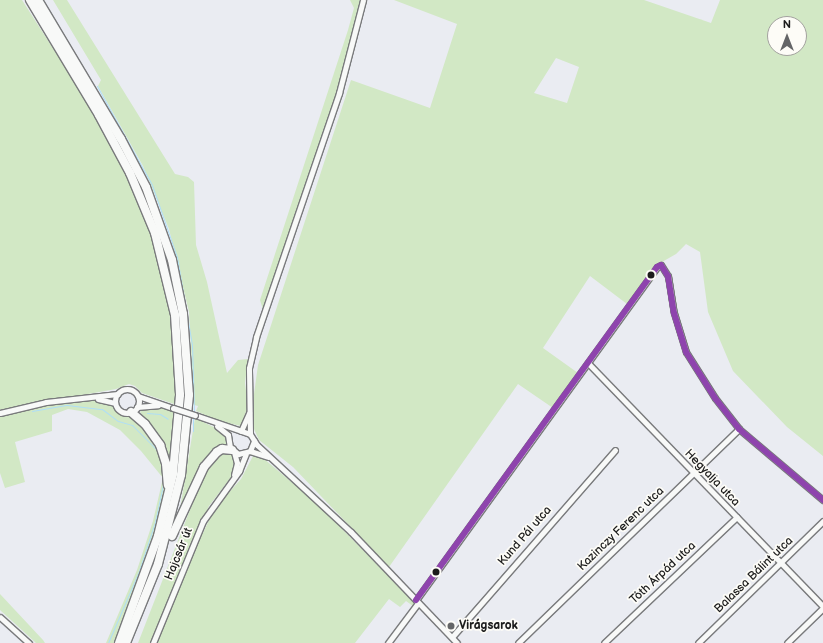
<!DOCTYPE html>
<meta charset="utf-8">
<style>
body{margin:0}
#map{position:relative;width:823px;height:643px;overflow:hidden;background:#eaecf2;font-family:"Balsamiq Sans",sans-serif}
div>[style]{position:absolute}
.green>*{inset:0;background:#d2e8c5}
.stream>*{height:1px;margin:-0.5px;padding:0 0.5px;transform-origin:0.5px;border-radius:0.5px;background:#afdef6}
.roads{filter:drop-shadow(1px 0 #797a7c) drop-shadow(-1px 0 #797a7c) drop-shadow(0 1px #797a7c) drop-shadow(0 -1px #797a7c)}
.minor>*{height:5px;margin:-2.5px;padding:0 2.5px;transform-origin:2.5px;border-radius:2.5px;background:#f8f9f8}
.minor>.ring{margin:-2.5px;padding:0;box-sizing:content-box;background:none;border:5px solid #f8f9f8;border-radius:50%}
.highway>*{height:8px;margin:-4px;padding:0 4px;transform-origin:4px;border-radius:4px;background:#f8f9f8}
.bridges{filter:drop-shadow(1px 0 #797a7c) drop-shadow(-1px 0 #797a7c) drop-shadow(0 1px #797a7c) drop-shadow(0 -1px #797a7c)}
.minor-bridge>*{height:5px;margin:-2.5px;padding:0 2.5px;transform-origin:2.5px;border-radius:2.5px;background:#f8f9f8}
.bus-1>*{height:6px;margin:-3px;padding:0 3px;transform-origin:3px;border-radius:3px;background:#8e44ad}
.dots>*{width:11px;height:11px;translate:-50% -50%;box-sizing:border-box;border:2px solid #fdfcf7;border-radius:50%}
span{translate:-50% -50%;white-space:nowrap;text-align:center;line-height:1.15;-webkit-text-stroke:3.5px #fdfcf7;paint-order:stroke}
.street-label{font-size:12px;color:#1c1c1c}
.poi-label{font-size:12px;color:#1c1c1c;font-weight:700}
.left{translate:0 -50%;text-align:left}
.north{position:absolute;left:767px;top:16px;width:40px;height:40px;box-sizing:border-box;background:#fdfcf7;border:1px solid #a3a29f;border-radius:50%;rotate:0deg;font-size:11px;font-weight:700;line-height:16px;text-align:center;color:#1c1c1c}
.north::after{content:'';display:block;margin:auto;width:14px;height:18px;background:#646567;clip-path:polygon(50% 0,100% 100%,50% 72%,0 100%)}
</style>
<div id="map">
<div class="green">
<i style="clip-path:polygon(0 0,22px 0,112px 140px,133px 183px,161px 261px,173px 324px,177px 405px,142px 393px,135px 386px,129px 384px,116px 389px,0 410px)"></i>
<i style="clip-path:polygon(53px 0,67px 0,175px 174px,188px 177px,194px 182px,196px 245px,207px 282px,227px 373px,238px 360px,248px 359px,245px 383px,248px 406px,241px 426px,219px 421px,196px 411px,198px 406px,194px 405px,189px 312px,169px 229px,143px 166px,98px 86px,101px 80px)"></i>
<i style="clip-path:polygon(350px 0,360px 0,337px 94px,264px 313px,260px 300px,348px 30px,354px 8px)"></i>
<i style="clip-path:polygon(evenodd,394px 0,644px 0,711px 23px,720px 0,823px 0,823px 456px,787px 427px,733px 371px,708px 312px,700px 252px,686px 244px,676px 254px,655px 266px,627px 304px,590px 276px,543px 348px,578px 373px,553px 408px,518px 384px,389px 567px,293px 467px,259px 440px,254px 429px,254px 394px,258px 365px,351px 80px,430px 108px,457px 24px,394px 0,775px 24px,799px 24px,799px 48px,775px 48px,775px 24px,394px 0,556px 58px,579px 67px,567px 103px,534px 93px,556px 58px)"></i>
<i style="clip-path:polygon(73px 400px,100px 400px,112px 403px,120px 413px,133px 415px,161px 450px,166px 479px,164px 507px,141px 580px,116px 643px,106px 643px,137px 570px,153px 521px,163px 478px,141px 451px,120px 430px,87px 412px,68px 409px,52px 415px,52px 431px,15px 442px,25px 482px,5px 488px,0 473px,0 416px)"></i>
<i style="clip-path:polygon(160px 406px,177px 411px,171px 476px,165px 447px,140px 412px,144px 407px)"></i>
<i style="clip-path:polygon(195px 418px,226px 433px,227px 445px,221px 448px,179px 515px)"></i>
<i style="clip-path:polygon(225px 452px,231px 453px,235px 459px,232px 476px,209px 506px,198px 531px,203px 533px,214px 509px,241px 479px,253px 456px,263px 458px,295px 485px,299px 485px,414px 602px,413px 606px,406px 601px,400px 607px,389px 599px,355px 643px,138px 643px,202px 479px,212px 463px)"></i>
<i style="clip-path:polygon(0 594px,43px 640px,45px 643px,36px 643px,0 610px)"></i>
</div>
<div class="stream">
<i style="left:97px;top:86px;width:113px;rotate:60.9deg"></i>
<i style="left:152px;top:185px;width:76px;rotate:70.9deg"></i>
<i style="left:177px;top:257px;width:89px;rotate:80.3deg"></i>
<i style="left:192px;top:345px;width:67px;rotate:88.3deg"></i>
<i style="left:32px;top:411px;width:36px;rotate:-10deg"></i>
<i style="left:67px;top:405px;width:35px;rotate:7deg"></i>
<i style="left:102px;top:409px;width:20px;rotate:37deg"></i>
<i style="left:118px;top:421px;width:15px;rotate:16deg"></i>
<i style="left:132px;top:425px;width:35px;rotate:45deg"></i>
<i style="left:147px;top:413px;width:13px;rotate:4deg"></i>
<i style="left:160px;top:414px;width:9px;rotate:32deg"></i>
<i style="left:193px;top:431px;width:14px;rotate:-90deg"></i>
<i style="left:108px;top:643px;width:78px;rotate:-66.7deg"></i>
<i style="left:139px;top:571px;width:52px;rotate:-71.9deg"></i>
<i style="left:155px;top:522px;width:43px;rotate:-77.9deg"></i>
</div>
<div class="roads">
<div class="minor">
<i style="left:588px;top:363px;width:338px;rotate:46deg"></i>
<i class="ring" style="left:115px;top:389px;width:19px;height:19px"></i>
<i style="left:138px;top:396px;width:37px;rotate:19deg"></i>
<i style="left:98px;top:399px;width:17px;rotate:13deg"></i>
<i style="left:137px;top:407px;width:21px;rotate:-5deg"></i>
<i style="left:0;top:413px;width:47px;rotate:-13.4deg"></i>
<i style="left:46px;top:402px;width:72px;rotate:-6.3deg"></i>
<i style="left:195px;top:415px;width:58px;rotate:19.1deg"></i>
<i style="left:250px;top:434px;width:13px;rotate:58deg"></i>
<i style="left:257px;top:445px;width:128px;rotate:42.8deg"></i>
<i style="left:351px;top:532px;width:153px;rotate:46.3deg"></i>
<i style="left:217px;top:426px;width:14px;rotate:39deg"></i>
<i style="left:228px;top:435px;width:12px;rotate:81deg"></i>
<i style="left:230px;top:447px;width:11px;rotate:41deg"></i>
<i style="left:238px;top:454px;width:12px;rotate:-14deg"></i>
<i style="left:250px;top:451px;width:11px;rotate:-68deg"></i>
<i style="left:241px;top:431px;width:20px;rotate:-66deg"></i>
<i style="left:250px;top:434px;width:66px;rotate:-90.9deg"></i>
<i style="left:249px;top:368px;width:32px;rotate:-77deg"></i>
<i style="left:256px;top:337px;width:258px;rotate:-71.2deg"></i>
<i style="left:339px;top:93px;width:96px;rotate:-75.5deg"></i>
<i style="left:250px;top:451px;width:19px;rotate:18deg"></i>
<i style="left:234px;top:452px;width:11px;rotate:75deg"></i>
<i style="left:237px;top:463px;width:12px;rotate:104deg"></i>
<i style="left:416px;top:600px;width:411px;rotate:-54.1deg"></i>
<i style="left:657px;top:267px;width:4px;rotate:-27deg"></i>
<i style="left:661px;top:265px;width:13px;rotate:58deg"></i>
<i style="left:668px;top:276px;width:37px;rotate:81deg"></i>
<i style="left:674px;top:313px;width:41px;rotate:72.9deg"></i>
<i style="left:686px;top:352px;width:54px;rotate:57.8deg"></i>
<i style="left:715px;top:398px;width:39px;rotate:52deg"></i>
<i style="left:739px;top:429px;width:110px;rotate:40.2deg"></i>
<i style="left:0;top:617px;width:39px;rotate:42deg"></i>
<i style="left:452px;top:637px;width:248px;rotate:-48.9deg"></i>
<i style="left:153px;top:643px;width:132px;rotate:-67.7deg"></i>
<i style="left:203px;top:521px;width:62px;rotate:-54.2deg"></i>
<i style="left:239px;top:471px;width:18px;rotate:-68deg"></i>
<i style="left:388px;top:643px;width:50px;rotate:-53.1deg"></i>
<i style="left:518px;top:643px;width:308px;rotate:-44.1deg"></i>
<i style="left:604px;top:643px;width:183px;rotate:-43.5deg"></i>
<i style="left:698px;top:643px;width:175px;rotate:-44.3deg"></i>
<i style="left:787px;top:643px;width:50px;rotate:-44.2deg"></i>
</div>
<div class="highway">
<i style="left:30px;top:0;width:134px;rotate:59deg"></i>
<i style="left:99px;top:115px;width:66px;rotate:61.9deg"></i>
<i style="left:130px;top:173px;width:65px;rotate:67.4deg"></i>
<i style="left:155px;top:233px;width:84px;rotate:76.3deg"></i>
<i style="left:175px;top:315px;width:80px;rotate:86.4deg"></i>
<i style="left:180px;top:395px;width:79px;rotate:95.1deg"></i>
<i style="left:173px;top:474px;width:64px;rotate:103.6deg"></i>
<i style="left:158px;top:536px;width:114px;rotate:110deg"></i>
<i style="left:38px;top:0;width:162px;rotate:59.2deg"></i>
<i style="left:121px;top:139px;width:54px;rotate:62.5deg"></i>
<i style="left:146px;top:187px;width:77px;rotate:70.4deg"></i>
<i style="left:172px;top:260px;width:55px;rotate:78.5deg"></i>
<i style="left:183px;top:314px;width:81px;rotate:85.8deg"></i>
<i style="left:189px;top:395px;width:80px;rotate:95.7deg"></i>
<i style="left:181px;top:475px;width:92px;rotate:104.5deg"></i>
<i style="left:158px;top:564px;width:85px;rotate:112.1deg"></i>
<i style="left:131px;top:412px;width:18px;rotate:41deg"></i>
<i style="left:145px;top:424px;width:26px;rotate:54deg"></i>
<i style="left:160px;top:445px;width:20px;rotate:72deg"></i>
<i style="left:166px;top:464px;width:21px;rotate:85deg"></i>
<i style="left:172px;top:536px;width:76px;rotate:-65.1deg"></i>
<i style="left:204px;top:467px;width:20px;rotate:-49deg"></i>
<i style="left:217px;top:452px;width:6px;rotate:-31deg"></i>
<i style="left:222px;top:449px;width:10px;rotate:6deg"></i>
</div>
</div>
<div class="bridges">
<div class="minor-bridge">
<i style="left:173px;top:408px;width:23px;rotate:18deg"></i>
</div>
</div>
<div class="bus-1">
<i style="left:416px;top:600px;width:411px;rotate:-54.1deg"></i>
<i style="left:657px;top:267px;width:4px;rotate:-27deg"></i>
<i style="left:661px;top:265px;width:13px;rotate:58deg"></i>
<i style="left:668px;top:276px;width:37px;rotate:81deg"></i>
<i style="left:674px;top:313px;width:41px;rotate:72.9deg"></i>
<i style="left:686px;top:352px;width:54px;rotate:57.8deg"></i>
<i style="left:715px;top:398px;width:39px;rotate:52deg"></i>
<i style="left:739px;top:429px;width:110px;rotate:40.2deg"></i>
</div>
<div class="dots">
<i style="left:651px;top:275px;background:#1c1c1c"></i>
<i style="left:436px;top:572px;background:#1c1c1c"></i>
<i style="left:451px;top:626px;background:#646567"></i>
</div>
<div class="street-label">
<span style="left:712px;top:478px;rotate:46deg">Hegyalja utca</span>
<span style="left:621px;top:529px;rotate:-44deg">Kazinczy Ferenc utca</span>
<span style="left:525px;top:536px;rotate:-49deg">Kund Pál utca</span>
<span style="left:179px;top:554px;rotate:-68deg">Hajcsár út</span>
<span style="left:663px;top:573px;rotate:-43deg">Tóth Árpád utca</span>
<span style="left:754px;top:575px;rotate:-44deg">Balassa Bálint utca</span>
</div>
<div class="poi-label">
<span class="left" style="left:459px;top:626px">Virágsarok</span>
</div>
<div class="north">N</div>
</div>
